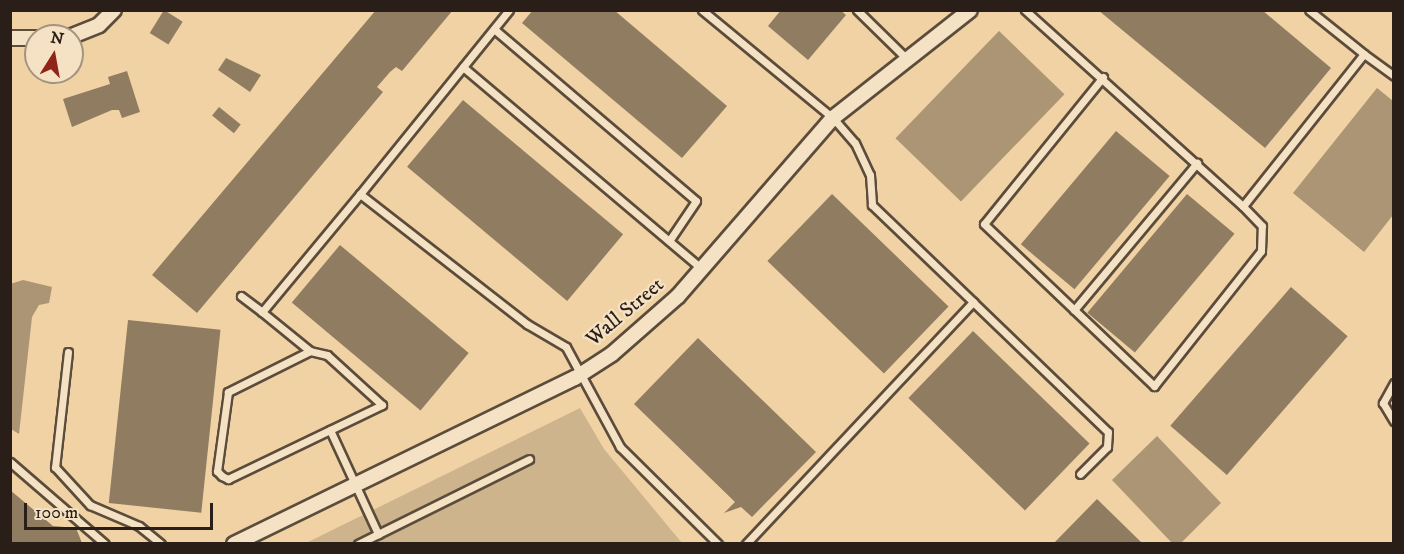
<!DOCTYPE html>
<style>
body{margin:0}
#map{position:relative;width:1404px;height:554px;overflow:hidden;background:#f0d2a4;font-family:"IM FELL DW Pica",serif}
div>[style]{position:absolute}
.green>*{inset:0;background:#ceb48c}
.water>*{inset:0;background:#ac9574;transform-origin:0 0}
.building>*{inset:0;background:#907c61;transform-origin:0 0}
.roads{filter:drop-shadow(2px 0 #5b4c3b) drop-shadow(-2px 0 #5b4c3b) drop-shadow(0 2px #5b4c3b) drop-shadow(0 -2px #5b4c3b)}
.lane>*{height:7px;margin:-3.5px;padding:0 3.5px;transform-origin:3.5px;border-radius:3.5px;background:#f5e2c4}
.street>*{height:14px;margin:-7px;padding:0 7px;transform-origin:7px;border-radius:7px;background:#f5e2c4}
span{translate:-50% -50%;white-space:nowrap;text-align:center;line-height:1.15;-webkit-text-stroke:4.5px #f5e2c4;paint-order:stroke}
.street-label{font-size:21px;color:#291f18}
.frame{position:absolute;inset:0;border:12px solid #291f18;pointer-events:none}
.north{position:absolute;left:24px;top:24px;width:60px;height:60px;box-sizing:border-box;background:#f5e2c4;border:2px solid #a3947f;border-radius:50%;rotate:11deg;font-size:16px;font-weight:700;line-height:24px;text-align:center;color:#291f18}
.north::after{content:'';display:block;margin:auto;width:21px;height:27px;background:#8f2418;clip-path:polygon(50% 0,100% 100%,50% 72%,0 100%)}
.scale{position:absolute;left:24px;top:503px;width:189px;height:27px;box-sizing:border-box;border:3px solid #291f18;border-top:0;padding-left:8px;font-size:18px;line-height:21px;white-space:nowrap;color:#291f18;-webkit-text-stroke:4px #f5e2c4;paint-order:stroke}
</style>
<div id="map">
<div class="green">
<i style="clip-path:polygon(580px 408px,604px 449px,682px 543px,304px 544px)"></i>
</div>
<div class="water">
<i style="left:999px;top:31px;width:91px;height:149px;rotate:44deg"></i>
<i style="clip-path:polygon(1377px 88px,1393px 101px,1393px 215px,1364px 252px,1293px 193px)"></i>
<i style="clip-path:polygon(23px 280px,52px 287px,49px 303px,39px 305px,32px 317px,19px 434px,11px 429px,10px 284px)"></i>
<i style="clip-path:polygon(1157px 436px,1221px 503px,1181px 543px,1172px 543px,1112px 480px)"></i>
</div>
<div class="building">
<i style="left:164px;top:10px;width:22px;height:27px;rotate:32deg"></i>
<i style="clip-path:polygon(376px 10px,453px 10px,402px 71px,396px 67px,390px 72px,377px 87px,383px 92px,197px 313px,152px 275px)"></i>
<i style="clip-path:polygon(533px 10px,614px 10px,727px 106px,682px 158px,522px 23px)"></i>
<i style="clip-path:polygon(781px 10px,840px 10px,846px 15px,808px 60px,768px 26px)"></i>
<i style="clip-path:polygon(1098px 10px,1262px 10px,1331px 68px,1265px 148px)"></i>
<i style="clip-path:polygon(226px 58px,261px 75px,250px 92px,218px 70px)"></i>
<i style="clip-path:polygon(127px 71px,140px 112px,122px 118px,119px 110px,112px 110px,72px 127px,63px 99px,110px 84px,108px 77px)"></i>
<i style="left:463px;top:100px;width:209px;height:87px;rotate:40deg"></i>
<i style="left:219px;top:107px;width:28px;height:11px;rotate:39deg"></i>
<i style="left:1116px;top:131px;width:70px;height:148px;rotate:40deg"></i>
<i style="left:832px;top:194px;width:162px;height:93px;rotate:44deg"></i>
<i style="left:1187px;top:194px;width:62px;height:155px;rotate:40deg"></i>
<i style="left:340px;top:245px;width:168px;height:75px;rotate:40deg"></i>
<i style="left:1291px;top:287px;width:75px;height:184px;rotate:41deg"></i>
<i style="left:128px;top:320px;width:93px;height:184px;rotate:6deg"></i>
<i style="left:973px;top:331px;width:162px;height:93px;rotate:44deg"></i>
<i style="clip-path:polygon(698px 338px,816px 452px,752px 517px,741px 507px,724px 513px,735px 502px,634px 404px)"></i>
<i style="clip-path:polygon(10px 490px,53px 526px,76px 528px,82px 543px,10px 543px)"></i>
<i style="clip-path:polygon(1097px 499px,1142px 543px,1054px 543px)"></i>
</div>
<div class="roads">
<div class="lane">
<i style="left:509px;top:10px;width:237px;rotate:129deg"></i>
<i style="left:360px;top:194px;width:212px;rotate:37.9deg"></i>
<i style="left:527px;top:324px;width:45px;rotate:30.5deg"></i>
<i style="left:566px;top:347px;width:114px;rotate:61.6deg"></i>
<i style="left:620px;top:447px;width:138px;rotate:44.7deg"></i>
<i style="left:702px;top:10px;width:170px;rotate:39.5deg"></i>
<i style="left:833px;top:118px;width:33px;rotate:49deg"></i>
<i style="left:855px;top:143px;width:35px;rotate:65deg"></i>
<i style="left:870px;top:175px;width:30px;rotate:86deg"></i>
<i style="left:872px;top:205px;width:140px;rotate:43.8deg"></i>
<i style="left:973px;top:302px;width:332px;rotate:133.2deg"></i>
<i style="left:857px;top:10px;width:71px;rotate:44.4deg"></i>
<i style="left:1025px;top:10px;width:293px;rotate:42deg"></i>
<i style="left:1243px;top:206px;width:194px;rotate:-51.5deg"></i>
<i style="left:1364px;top:54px;width:70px;rotate:-141.3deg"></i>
<i style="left:494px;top:29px;width:265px;rotate:40.4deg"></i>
<i style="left:696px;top:201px;width:48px;rotate:124deg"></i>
<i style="left:1364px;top:54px;width:37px;rotate:36deg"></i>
<i style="left:463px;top:67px;width:313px;rotate:40.2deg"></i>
<i style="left:1103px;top:77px;width:189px;rotate:129deg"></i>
<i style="left:984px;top:224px;width:235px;rotate:43.6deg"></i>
<i style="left:1154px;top:386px;width:172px;rotate:-51.6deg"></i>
<i style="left:1261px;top:251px;width:25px;rotate:-88deg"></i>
<i style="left:1262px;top:226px;width:28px;rotate:-134deg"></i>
<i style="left:241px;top:296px;width:26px;rotate:37deg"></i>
<i style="left:973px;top:302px;width:187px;rotate:43.9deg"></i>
<i style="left:1108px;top:432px;width:15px;rotate:94deg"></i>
<i style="left:1107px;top:447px;width:38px;rotate:135deg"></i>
<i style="left:1074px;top:310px;width:192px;rotate:-50.1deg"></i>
<i style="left:310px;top:351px;width:92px;rotate:153.4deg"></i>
<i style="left:228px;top:392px;width:80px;rotate:97.9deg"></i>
<i style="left:217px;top:471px;width:7px;rotate:45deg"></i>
<i style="left:222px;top:476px;width:7px;rotate:27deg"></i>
<i style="left:228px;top:479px;width:171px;rotate:-25.7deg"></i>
<i style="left:382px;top:405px;width:74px;rotate:-137.7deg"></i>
<i style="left:327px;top:355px;width:17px;rotate:-167deg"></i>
<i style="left:310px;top:351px;width:62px;rotate:-140.9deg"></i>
<i style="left:262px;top:312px;width:153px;rotate:-50.3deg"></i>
<i style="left:68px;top:352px;width:116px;rotate:96.4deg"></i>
<i style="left:55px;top:467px;width:52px;rotate:47.4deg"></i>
<i style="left:90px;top:505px;width:53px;rotate:23.2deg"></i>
<i style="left:139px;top:526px;width:28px;rotate:39deg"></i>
<i style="left:1394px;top:383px;width:23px;rotate:119deg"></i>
<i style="left:1383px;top:403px;width:21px;rotate:59deg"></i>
<i style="left:330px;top:430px;width:115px;rotate:65.2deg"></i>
<i style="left:10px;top:462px;width:125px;rotate:40.8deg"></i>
<i style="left:358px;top:544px;width:191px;rotate:-26.4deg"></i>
</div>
<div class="street">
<i style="left:72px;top:36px;width:29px;rotate:-22deg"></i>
<i style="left:99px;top:25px;width:21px;rotate:-45deg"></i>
<i style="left:10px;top:38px;width:26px"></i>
<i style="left:234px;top:544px;width:379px;rotate:-26deg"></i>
<i style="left:575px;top:378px;width:44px;rotate:-33deg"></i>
<i style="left:612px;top:354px;width:88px;rotate:-41.3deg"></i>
<i style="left:678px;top:296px;width:236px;rotate:-49deg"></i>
<i style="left:833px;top:118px;width:174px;rotate:-38.2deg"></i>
</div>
</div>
<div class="street-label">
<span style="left:625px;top:312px;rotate:-40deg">Wall Street</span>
</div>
<div class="frame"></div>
<div class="north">N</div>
<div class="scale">100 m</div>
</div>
